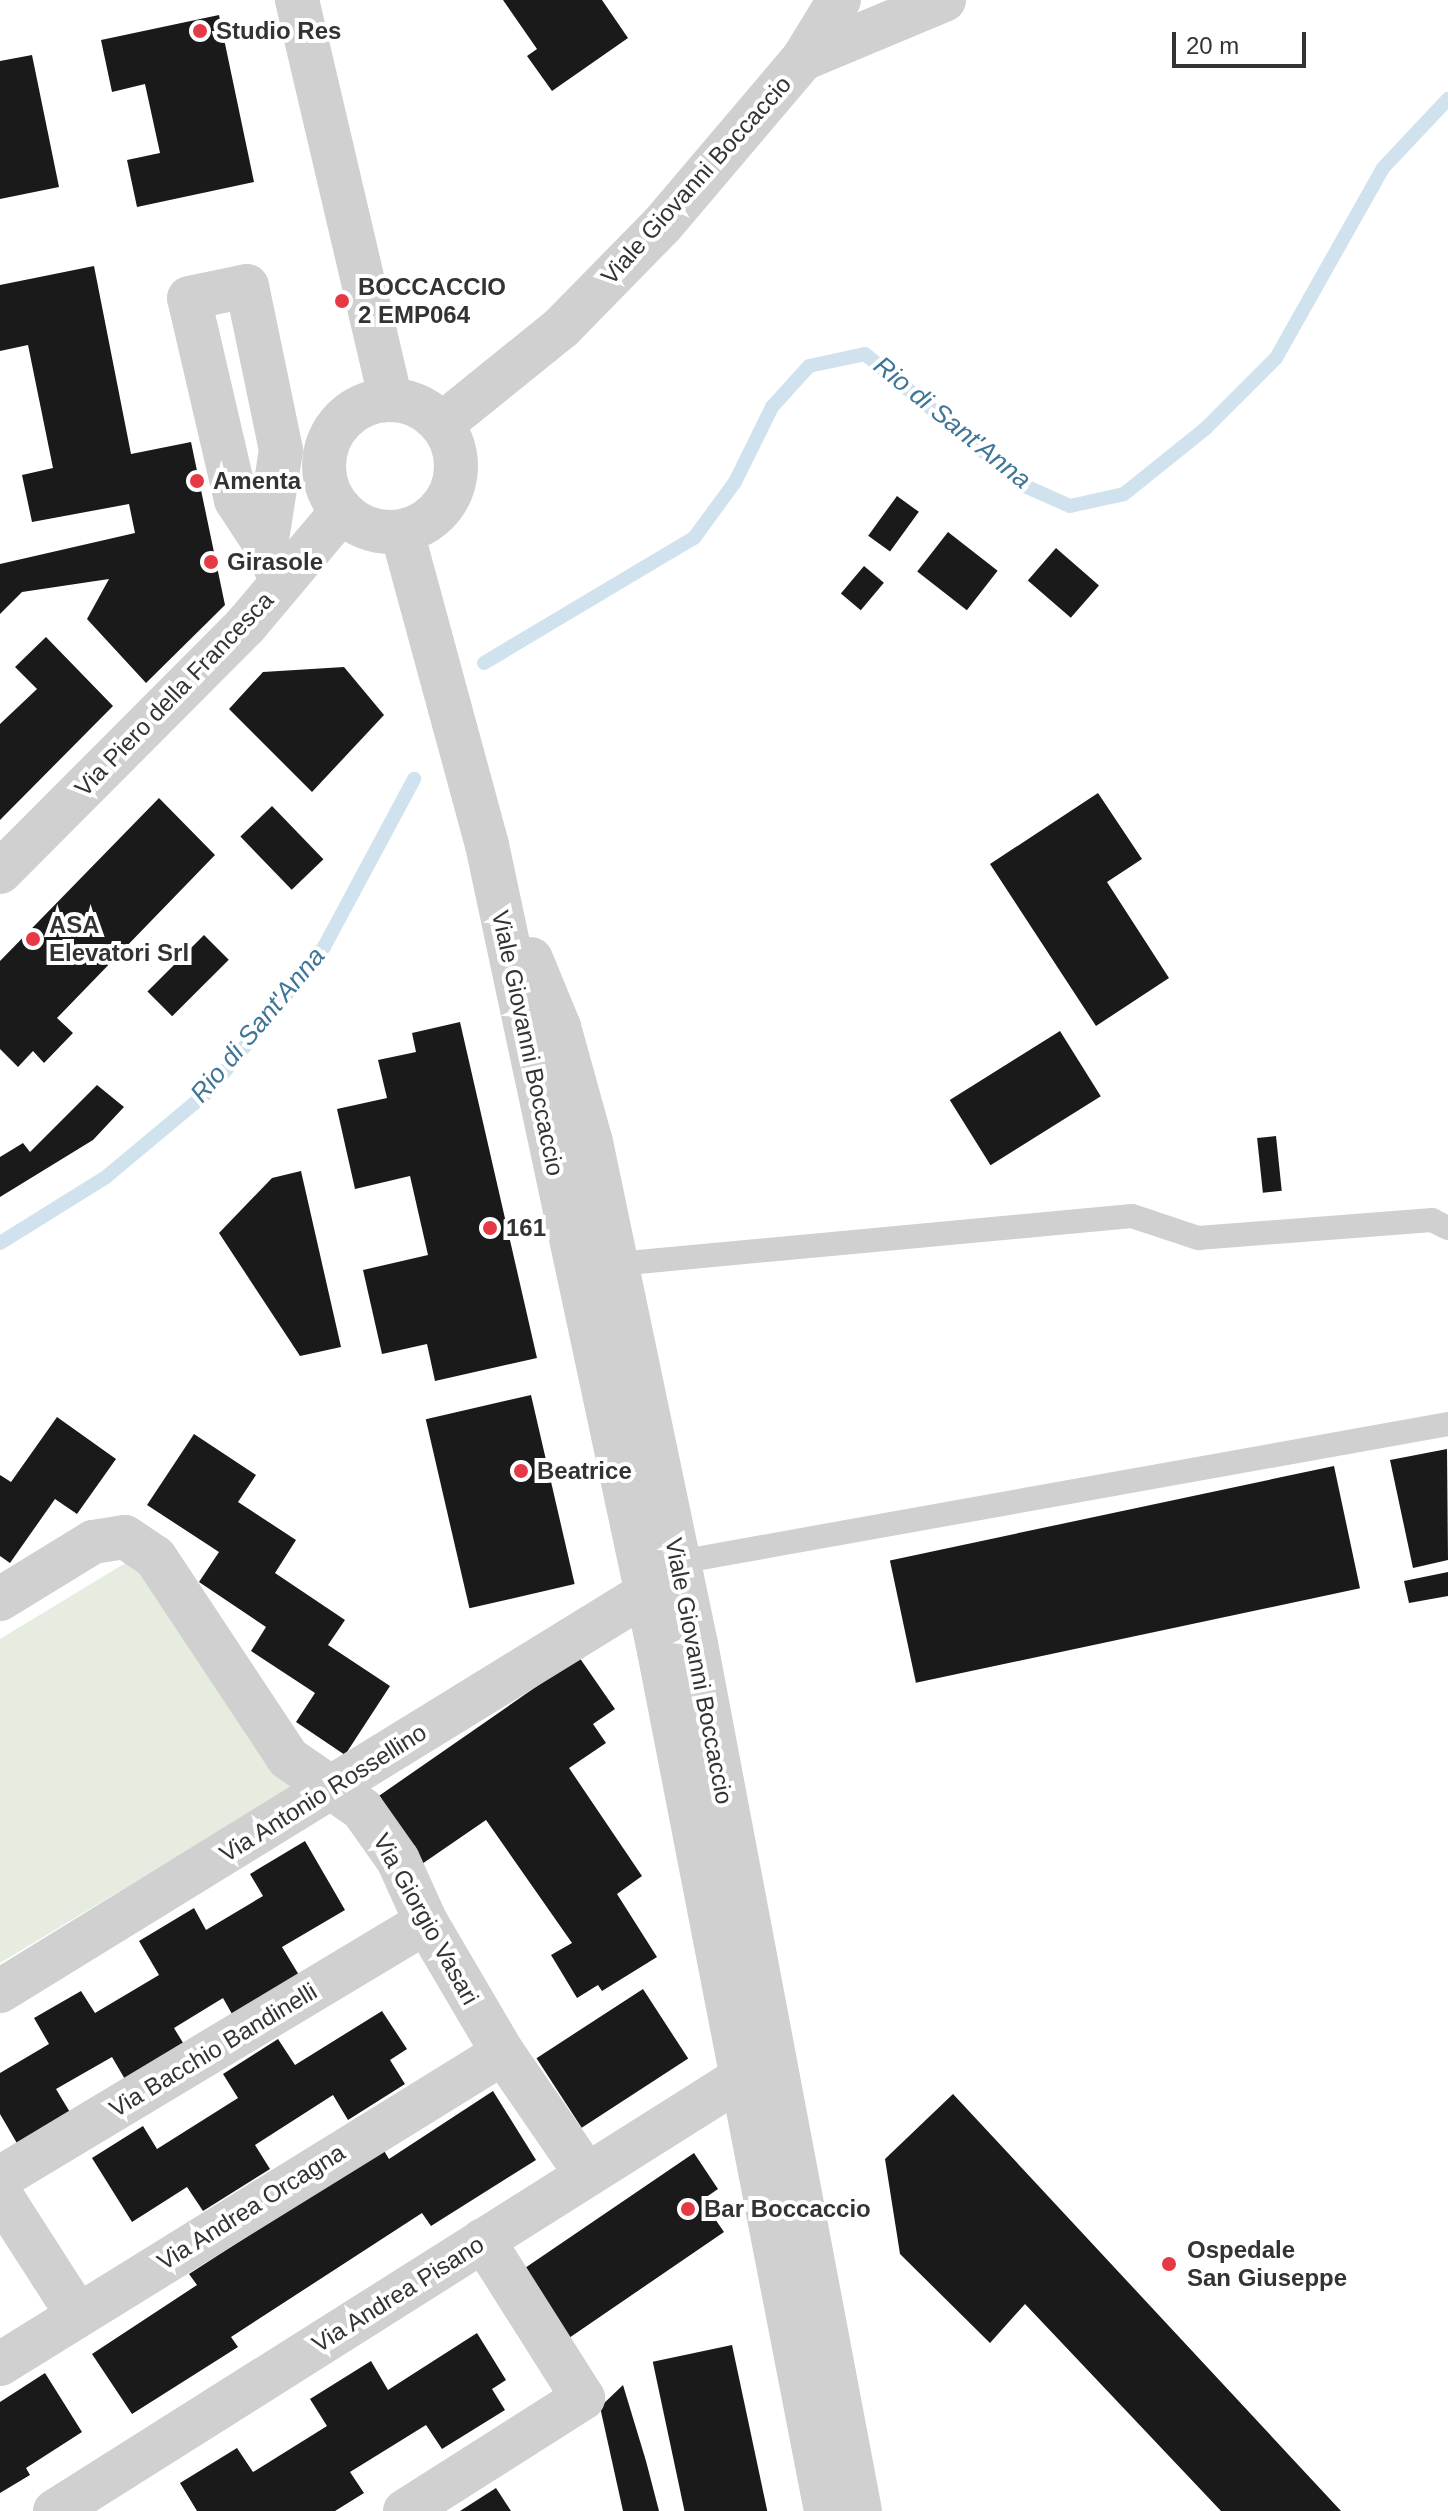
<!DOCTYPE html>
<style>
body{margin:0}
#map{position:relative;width:1448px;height:2511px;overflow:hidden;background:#fff;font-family:Helvetica,sans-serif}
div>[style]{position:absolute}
.green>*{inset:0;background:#e6ecdf}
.stream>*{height:14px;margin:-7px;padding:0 7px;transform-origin:7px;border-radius:7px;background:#cfe2ee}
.building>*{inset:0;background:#1a1a1a;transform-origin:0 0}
.service>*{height:24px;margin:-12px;padding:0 12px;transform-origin:12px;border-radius:12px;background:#d0d0d0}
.minor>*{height:44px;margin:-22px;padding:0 22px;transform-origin:22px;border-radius:22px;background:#d0d0d0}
.minor>.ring{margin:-22px;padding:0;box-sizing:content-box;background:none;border:44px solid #d0d0d0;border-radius:50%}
.dots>*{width:22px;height:22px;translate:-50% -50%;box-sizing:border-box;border:4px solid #fff;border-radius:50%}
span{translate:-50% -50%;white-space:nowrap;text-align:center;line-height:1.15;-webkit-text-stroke:8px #fff;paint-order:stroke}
.poi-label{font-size:24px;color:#333;font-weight:700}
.left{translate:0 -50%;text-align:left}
.street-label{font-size:24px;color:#333}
.water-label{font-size:26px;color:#3f7597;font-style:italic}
.scale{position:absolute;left:1172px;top:32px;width:134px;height:36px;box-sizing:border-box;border:4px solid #333;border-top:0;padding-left:10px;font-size:24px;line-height:28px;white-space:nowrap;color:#333;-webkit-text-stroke:6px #fff;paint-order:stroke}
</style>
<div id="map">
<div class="green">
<i style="clip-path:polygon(137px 1556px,291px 1788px,0 1963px,0 1639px)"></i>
</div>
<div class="stream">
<i style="left:484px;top:663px;width:244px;rotate:-30.8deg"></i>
<i style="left:694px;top:538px;width:69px;rotate:-53.8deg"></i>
<i style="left:735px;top:482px;width:84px;rotate:-63.7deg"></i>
<i style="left:772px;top:407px;width:55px;rotate:-47.9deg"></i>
<i style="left:809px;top:366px;width:57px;rotate:-12.1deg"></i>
<i style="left:865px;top:354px;width:207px;rotate:39.5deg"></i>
<i style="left:1025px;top:486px;width:49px;rotate:24deg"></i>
<i style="left:1070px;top:506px;width:55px;rotate:-12.5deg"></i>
<i style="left:1124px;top:494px;width:105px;rotate:-38.8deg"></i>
<i style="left:1206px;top:428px;width:99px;rotate:-45deg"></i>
<i style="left:1276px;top:358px;width:218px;rotate:-60.6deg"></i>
<i style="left:1383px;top:168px;width:95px;rotate:-46.7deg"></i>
<i style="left:0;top:1243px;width:125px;rotate:-31.9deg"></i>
<i style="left:106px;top:1177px;width:136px;rotate:-39.9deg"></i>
<i style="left:210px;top:1090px;width:183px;rotate:-51.4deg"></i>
<i style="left:324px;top:947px;width:191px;rotate:-61.8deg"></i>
</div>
<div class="building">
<i style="clip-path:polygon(503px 0,602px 0,628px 38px,552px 91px,527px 56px,537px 49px)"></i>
<i style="clip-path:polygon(219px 15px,254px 182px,137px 207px,127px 160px,160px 153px,145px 84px,112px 92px,101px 40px)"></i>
<i style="clip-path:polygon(32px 55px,59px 187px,0 199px,0 61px)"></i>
<i style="clip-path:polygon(94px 266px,131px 454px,191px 442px,225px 605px,146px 683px,87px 619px,109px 579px,22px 592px,0 614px,0 564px,135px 533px,129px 504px,32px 522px,22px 475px,53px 468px,28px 345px,0 351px,0 285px)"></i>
<i style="left:897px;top:496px;width:27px;height:49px;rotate:36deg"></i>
<i style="left:948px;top:532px;width:63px;height:50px;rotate:38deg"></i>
<i style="left:1056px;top:548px;width:57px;height:43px;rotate:41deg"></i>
<i style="left:864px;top:566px;width:26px;height:36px;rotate:40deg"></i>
<i style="clip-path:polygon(46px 637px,113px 706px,0 820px,0 724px,37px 689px,15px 667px)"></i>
<i style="clip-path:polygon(344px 667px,384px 715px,312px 792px,229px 709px,263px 672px)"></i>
<i style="clip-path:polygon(1098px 793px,1142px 859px,1107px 882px,1169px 978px,1096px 1026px,990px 864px)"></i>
<i style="clip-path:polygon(159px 798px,215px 855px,57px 1018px,73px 1033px,44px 1063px,33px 1051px,18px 1067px,0 1049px,0 961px)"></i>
<i style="left:272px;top:806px;width:74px;height:44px;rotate:46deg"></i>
<i style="left:204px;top:935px;width:35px;height:80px;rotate:45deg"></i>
<i style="clip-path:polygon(460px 1022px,537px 1358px,435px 1381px,427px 1344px,382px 1354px,363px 1270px,428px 1255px,410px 1176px,355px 1189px,337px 1109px,387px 1098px,378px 1060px,416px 1052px,412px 1033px)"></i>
<i style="left:1060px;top:1031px;width:77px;height:130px;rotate:58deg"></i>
<i style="clip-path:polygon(97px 1085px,124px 1107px,93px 1140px,0 1197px,0 1157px,23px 1143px,30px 1152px)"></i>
<i style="left:1276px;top:1136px;width:55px;height:19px;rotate:84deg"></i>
<i style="clip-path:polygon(301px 1171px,341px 1347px,300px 1356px,219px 1233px,272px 1178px)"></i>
<i style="left:531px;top:1395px;width:194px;height:108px;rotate:77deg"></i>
<i style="clip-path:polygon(57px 1417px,116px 1459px,77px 1514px,55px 1499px,10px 1563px,0 1556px,0 1475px,11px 1482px)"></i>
<i style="clip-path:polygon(194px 1434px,256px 1475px,238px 1502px,296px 1540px,275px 1573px,345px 1620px,328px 1645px,390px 1686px,345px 1755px,296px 1722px,315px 1693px,251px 1651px,266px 1627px,199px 1582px,219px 1552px,147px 1505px)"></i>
<i style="clip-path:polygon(1447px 1449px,1448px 1560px,1413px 1568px,1390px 1460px)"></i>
<i style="left:1334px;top:1466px;width:125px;height:454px;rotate:78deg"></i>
<i style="clip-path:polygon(1448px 1572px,1448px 1596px,1409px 1603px,1404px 1581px)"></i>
<i style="clip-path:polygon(579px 1657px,615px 1709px,593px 1724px,606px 1743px,569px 1768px,642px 1876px,617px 1894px,657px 1957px,602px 1991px,598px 1985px,577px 1998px,551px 1955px,572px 1943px,486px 1820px,419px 1866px,373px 1800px)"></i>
<i style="clip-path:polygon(305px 1841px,345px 1910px,282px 1947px,299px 1975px,232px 2014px,223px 1998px,174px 2028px,185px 2046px,126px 2081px,112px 2057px,56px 2089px,71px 2114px,18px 2145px,0 2114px,0 2073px,49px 2044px,34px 2018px,81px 1991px,95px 2013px,159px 1975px,139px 1941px,194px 1908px,206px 1930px,263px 1896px,250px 1874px)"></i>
<i style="left:643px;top:1989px;width:83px;height:127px;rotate:57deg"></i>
<i style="clip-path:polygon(382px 2011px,407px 2049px,390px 2060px,405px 2084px,348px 2120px,333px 2095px,255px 2145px,270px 2169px,203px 2211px,187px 2187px,132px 2222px,92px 2158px,143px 2126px,157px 2149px,238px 2098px,223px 2074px,278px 2039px,295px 2065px)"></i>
<i style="clip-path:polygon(493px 2091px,536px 2160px,431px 2226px,422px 2213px,231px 2337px,238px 2347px,132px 2414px,92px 2354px,197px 2285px,189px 2274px,383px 2149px,389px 2159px)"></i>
<i style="clip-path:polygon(953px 2094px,1341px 2511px,1221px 2511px,1025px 2304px,990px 2343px,900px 2254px,885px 2159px)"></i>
<i style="clip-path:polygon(694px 2153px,718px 2189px,702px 2200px,724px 2232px,569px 2338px,522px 2270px)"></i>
<i style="clip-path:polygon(477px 2333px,506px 2380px,492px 2389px,505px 2410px,442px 2449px,426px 2425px,350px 2472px,364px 2493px,335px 2511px,197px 2511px,180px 2483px,237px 2448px,253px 2472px,327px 2426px,310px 2399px,371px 2361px,388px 2390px)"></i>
<i style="left:732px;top:2345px;width:170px;height:81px;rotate:78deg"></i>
<i style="clip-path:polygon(45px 2373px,82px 2432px,26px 2468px,30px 2475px,0 2493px,0 2402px)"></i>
<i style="clip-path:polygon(623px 2385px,646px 2461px,659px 2511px,623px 2511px,600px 2407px)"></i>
<i style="clip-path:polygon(496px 2488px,511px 2511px,460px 2511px)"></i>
</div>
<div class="service">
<i style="left:617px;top:1264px;width:517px;rotate:-5.32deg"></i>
<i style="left:1132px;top:1216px;width:70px;rotate:18.4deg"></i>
<i style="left:1198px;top:1238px;width:235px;rotate:-4.4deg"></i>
<i style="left:1432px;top:1220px;width:18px;rotate:27deg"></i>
<i style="left:679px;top:1562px;width:781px;rotate:-10.17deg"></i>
</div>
<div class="minor">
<i style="left:297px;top:0;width:411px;rotate:76.8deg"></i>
<i style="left:803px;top:59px;width:153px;rotate:-22.7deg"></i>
<i class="ring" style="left:324px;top:400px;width:88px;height:88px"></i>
<i style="left:442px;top:424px;width:153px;rotate:-38.9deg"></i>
<i style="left:561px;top:328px;width:144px;rotate:-45.6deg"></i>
<i style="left:662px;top:225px;width:218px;rotate:-49.7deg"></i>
<i style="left:803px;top:59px;width:69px;rotate:-58.6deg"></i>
<i style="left:402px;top:532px;width:324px;rotate:74.8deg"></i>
<i style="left:487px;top:845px;width:824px;rotate:77.95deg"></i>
<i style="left:659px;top:1651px;width:876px;rotate:79.01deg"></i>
<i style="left:266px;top:546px;width:55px;rotate:-123.1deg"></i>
<i style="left:236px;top:500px;width:207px;rotate:-103.1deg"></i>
<i style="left:189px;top:298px;width:59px;rotate:-11.7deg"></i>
<i style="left:247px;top:286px;width:167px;rotate:78.3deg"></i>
<i style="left:281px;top:450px;width:97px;rotate:98.9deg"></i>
<i style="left:266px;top:546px;width:39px;rotate:66deg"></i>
<i style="left:0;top:872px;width:349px;rotate:-45.1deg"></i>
<i style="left:246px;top:625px;width:149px;rotate:-49.9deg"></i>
<i style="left:531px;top:959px;width:74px;rotate:67.6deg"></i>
<i style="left:559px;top:1027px;width:119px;rotate:74.5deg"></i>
<i style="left:591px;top:1142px;width:513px;rotate:78.19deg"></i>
<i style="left:696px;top:1644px;width:882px;rotate:79.29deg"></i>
<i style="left:0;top:1599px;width:109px;rotate:-31.5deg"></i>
<i style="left:93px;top:1542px;width:32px;rotate:-9deg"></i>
<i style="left:125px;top:1537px;width:36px;rotate:34deg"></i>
<i style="left:155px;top:1557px;width:241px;rotate:56.5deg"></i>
<i style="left:288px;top:1758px;width:90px;rotate:34.6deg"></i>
<i style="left:362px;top:1809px;width:62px;rotate:54.8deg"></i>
<i style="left:398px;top:1860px;width:68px;rotate:65.7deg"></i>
<i style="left:426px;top:1922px;width:152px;rotate:59.6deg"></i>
<i style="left:503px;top:2053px;width:148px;rotate:55.5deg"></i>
<i style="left:0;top:1991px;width:757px;rotate:-31.61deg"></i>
<i style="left:0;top:2178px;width:497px;rotate:-31deg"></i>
<i style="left:0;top:2194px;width:143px;rotate:57.3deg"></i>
<i style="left:0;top:2364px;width:591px;rotate:-31.73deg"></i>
<i style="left:55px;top:2511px;width:811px;rotate:-32.26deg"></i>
<i style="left:405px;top:2511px;width:211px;rotate:-32.4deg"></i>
<i style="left:583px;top:2398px;width:187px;rotate:-122.3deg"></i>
</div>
<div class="dots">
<i style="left:200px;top:31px;background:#e63946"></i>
<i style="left:342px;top:301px;background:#e63946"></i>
<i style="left:197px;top:481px;background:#e63946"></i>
<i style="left:211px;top:562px;background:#e63946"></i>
<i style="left:33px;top:939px;background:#e63946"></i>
<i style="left:490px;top:1228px;background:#e63946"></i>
<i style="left:521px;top:1471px;background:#e63946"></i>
<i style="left:688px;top:2209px;background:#e63946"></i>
<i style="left:1169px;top:2264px;background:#e63946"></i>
</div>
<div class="poi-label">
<span class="left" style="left:216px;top:31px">Studio Res</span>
<span class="left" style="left:358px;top:301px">BOCCACCIO<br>2 EMP064</span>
<span class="left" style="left:213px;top:481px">Amenta</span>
<span class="left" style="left:227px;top:562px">Girasole</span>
<span class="left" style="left:49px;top:939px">ASA<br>Elevatori Srl</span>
<span class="left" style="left:506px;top:1228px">161</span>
<span class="left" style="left:537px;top:1471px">Beatrice</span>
<span class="left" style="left:704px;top:2209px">Bar Boccaccio</span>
<span class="left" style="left:1187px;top:2264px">Ospedale<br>San Giuseppe</span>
</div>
<div class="street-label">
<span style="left:696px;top:180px;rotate:-48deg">Viale Giovanni Boccaccio</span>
<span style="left:174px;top:694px;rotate:-46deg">Via Piero della Francesca</span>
<span style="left:528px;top:1043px;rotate:78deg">Viale Giovanni Boccaccio</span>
<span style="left:699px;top:1671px;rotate:79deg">Viale Giovanni Boccaccio</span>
<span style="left:323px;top:1793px;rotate:-32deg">Via Antonio Rossellino</span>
<span style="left:426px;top:1919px;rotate:61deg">Via Giorgio Vasari</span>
<span style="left:213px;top:2050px;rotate:-31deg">Via Bacchio Bandinelli</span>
<span style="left:251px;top:2207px;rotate:-32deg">Via Andrea Orcagna</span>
<span style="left:398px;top:2294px;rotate:-32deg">Via Andrea Pisano</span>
</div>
<div class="water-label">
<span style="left:952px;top:423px;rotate:39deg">Rio di Sant'Anna</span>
<span style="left:258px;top:1025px;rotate:-50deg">Rio di Sant'Anna</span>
</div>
<div class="scale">20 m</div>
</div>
